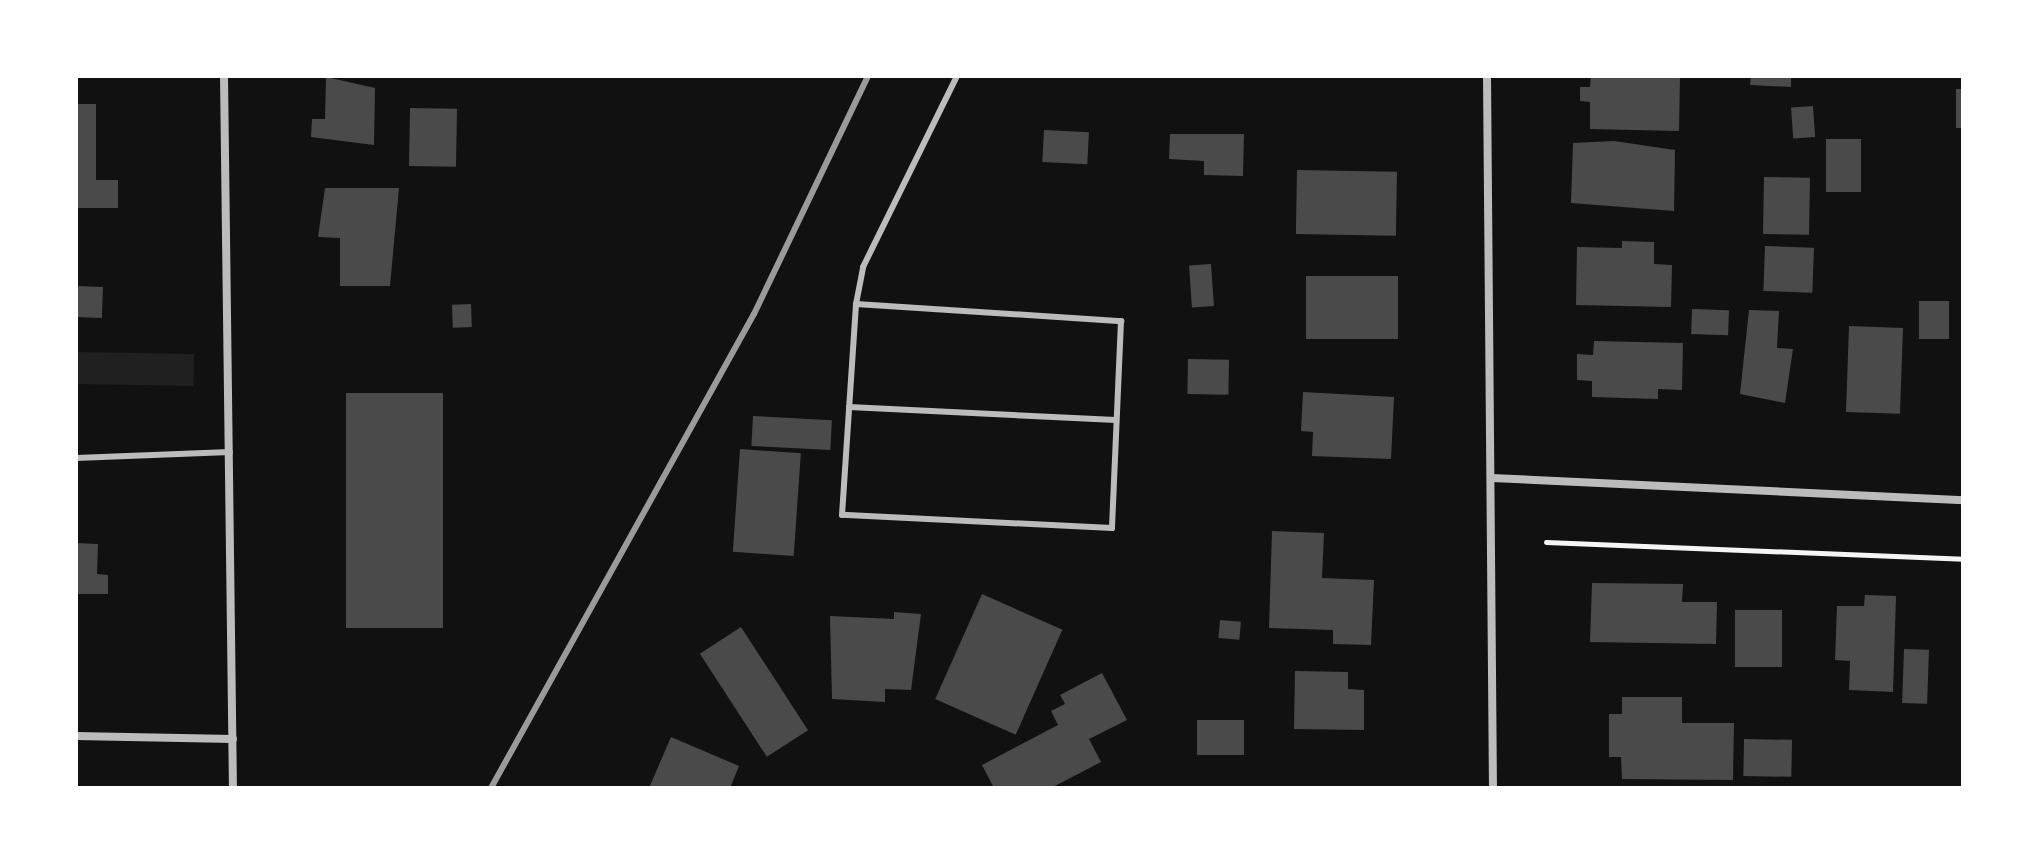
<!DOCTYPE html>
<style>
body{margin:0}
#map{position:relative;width:2039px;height:864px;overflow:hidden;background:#111;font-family:"IBM Plex Sans",sans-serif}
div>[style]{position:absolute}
.green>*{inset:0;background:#202020;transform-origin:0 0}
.building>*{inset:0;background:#4a4a4a;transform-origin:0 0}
.path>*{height:5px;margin:-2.5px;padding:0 2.5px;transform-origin:2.5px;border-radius:2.5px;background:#f5f5f5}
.service>*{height:6px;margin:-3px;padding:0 3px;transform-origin:3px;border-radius:3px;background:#bcbcbc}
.minor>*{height:8px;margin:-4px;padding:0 4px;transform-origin:4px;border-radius:4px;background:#bcbcbc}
.rail>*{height:6px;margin:-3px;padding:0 3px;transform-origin:3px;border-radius:3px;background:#9a9a9a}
span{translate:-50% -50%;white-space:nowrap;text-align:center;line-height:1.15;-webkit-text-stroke:7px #fff;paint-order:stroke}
.frame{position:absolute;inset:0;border:78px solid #fff;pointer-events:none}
</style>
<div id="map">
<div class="green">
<i style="left:76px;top:352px;width:118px;height:32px;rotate:1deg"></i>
</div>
<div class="building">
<i style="clip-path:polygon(1591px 76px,1680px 76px,1679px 131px,1590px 129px,1590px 102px,1580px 101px,1580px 87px,1590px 87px)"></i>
<i style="clip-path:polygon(1751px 76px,1791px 76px,1791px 87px,1750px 85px)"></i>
<i style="clip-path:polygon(326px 77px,375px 88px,374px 145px,311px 137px,312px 119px,325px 119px)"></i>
<i style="left:1956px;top:89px;width:7px;height:39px"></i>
<i style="clip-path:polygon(76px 104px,96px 104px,96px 180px,118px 180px,118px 208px,76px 208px)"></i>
<i style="left:1813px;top:106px;width:31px;height:22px;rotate:86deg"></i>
<i style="left:410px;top:108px;width:47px;height:58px;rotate:1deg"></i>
<i style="left:1044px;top:130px;width:45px;height:32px;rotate:3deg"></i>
<i style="clip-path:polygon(1170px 134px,1244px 134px,1243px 176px,1204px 175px,1204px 161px,1169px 159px)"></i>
<i style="left:1826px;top:139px;width:35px;height:53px"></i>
<i style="clip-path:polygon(1614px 141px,1675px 150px,1674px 211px,1571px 203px,1573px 143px)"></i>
<i style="left:1297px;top:170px;width:100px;height:64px;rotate:1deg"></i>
<i style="left:1764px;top:177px;width:46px;height:57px;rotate:1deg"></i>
<i style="clip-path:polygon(325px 188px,399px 188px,390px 286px,340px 286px,340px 238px,318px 237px)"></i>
<i style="clip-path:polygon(1622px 241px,1654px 242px,1654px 264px,1672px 265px,1671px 307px,1576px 305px,1577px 247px,1622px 248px)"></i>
<i style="left:1765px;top:246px;width:49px;height:45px;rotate:2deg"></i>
<i style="left:1211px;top:264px;width:42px;height:22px;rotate:86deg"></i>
<i style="left:1306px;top:276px;width:92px;height:63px"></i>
<i style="left:76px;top:286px;width:27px;height:31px;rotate:2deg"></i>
<i style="left:1919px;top:301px;width:30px;height:38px"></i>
<i style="left:471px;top:304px;width:23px;height:19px;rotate:88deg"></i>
<i style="left:1692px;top:309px;width:37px;height:25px;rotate:2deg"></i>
<i style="clip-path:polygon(1749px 310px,1779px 311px,1777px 348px,1793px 349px,1785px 403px,1740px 394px)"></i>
<i style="left:1849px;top:326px;width:54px;height:86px;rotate:2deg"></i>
<i style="clip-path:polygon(1594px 341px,1683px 343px,1682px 390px,1658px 389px,1658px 399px,1592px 397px,1592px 381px,1577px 380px,1577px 354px,1593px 355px)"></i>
<i style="left:1188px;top:359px;width:41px;height:35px;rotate:1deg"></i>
<i style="clip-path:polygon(1303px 392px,1394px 397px,1391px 459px,1312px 456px,1313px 432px,1301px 431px)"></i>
<i style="left:443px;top:393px;width:235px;height:97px;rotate:90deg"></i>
<i style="left:753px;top:416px;width:79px;height:30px;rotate:3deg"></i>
<i style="left:740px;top:449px;width:61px;height:103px;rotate:4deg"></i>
<i style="clip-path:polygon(1272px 531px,1324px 533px,1322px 578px,1374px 580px,1371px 645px,1333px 644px,1333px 630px,1269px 628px)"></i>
<i style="clip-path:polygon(76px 543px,98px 544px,97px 574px,108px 575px,108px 594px,76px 594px)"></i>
<i style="clip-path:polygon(1592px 583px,1683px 584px,1682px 602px,1717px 602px,1716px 644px,1590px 642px)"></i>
<i style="left:982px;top:594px;width:88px;height:115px;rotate:24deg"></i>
<i style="clip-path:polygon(1865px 595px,1896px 596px,1893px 692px,1849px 690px,1850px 661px,1835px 660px,1837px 606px,1864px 606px)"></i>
<i style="left:1735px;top:610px;width:47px;height:57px"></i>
<i style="clip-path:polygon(894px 612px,921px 614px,911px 690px,885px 689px,885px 702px,832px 699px,830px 616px,894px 619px)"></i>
<i style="left:1220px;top:620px;width:21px;height:18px;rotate:5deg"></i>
<i style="left:741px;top:627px;width:123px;height:49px;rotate:57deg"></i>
<i style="left:1904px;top:649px;width:25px;height:54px;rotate:2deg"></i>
<i style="clip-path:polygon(1295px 671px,1348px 672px,1348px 689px,1364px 690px,1364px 730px,1294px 729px)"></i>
<i style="clip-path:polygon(1102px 673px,1127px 720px,1089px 739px,1101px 762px,1051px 788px,994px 788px,982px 765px,1058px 725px,1051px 711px,1065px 704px,1060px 695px)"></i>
<i style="clip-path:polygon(1622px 697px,1682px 697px,1682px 723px,1734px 723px,1733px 780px,1622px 779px,1621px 757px,1609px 757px,1609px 714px,1622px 714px)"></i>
<i style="left:1197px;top:720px;width:47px;height:35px"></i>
<i style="clip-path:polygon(671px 737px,739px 766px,730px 788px,649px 788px)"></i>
<i style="left:1744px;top:739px;width:48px;height:37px;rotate:1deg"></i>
</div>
<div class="path">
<i style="left:1546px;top:542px;width:417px;rotate:2.3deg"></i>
</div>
<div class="service">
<i style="left:856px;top:304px;width:266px;rotate:3.7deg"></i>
<i style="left:1121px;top:321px;width:207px;rotate:92.5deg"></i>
<i style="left:1112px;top:528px;width:270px;rotate:-177.2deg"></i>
<i style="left:842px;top:515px;width:211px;rotate:-86.2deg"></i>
<i style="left:856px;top:304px;width:38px;rotate:-79deg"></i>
<i style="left:863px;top:267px;width:213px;rotate:-63.8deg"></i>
<i style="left:849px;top:407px;width:267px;rotate:2.8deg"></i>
<i style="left:76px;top:458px;width:154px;rotate:-2.2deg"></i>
</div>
<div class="minor">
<i style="left:224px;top:76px;width:712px;rotate:89.28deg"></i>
<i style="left:1487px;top:76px;width:712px;rotate:89.52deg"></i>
<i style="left:1492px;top:478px;width:472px;rotate:2.7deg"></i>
<i style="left:76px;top:736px;width:157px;rotate:1.1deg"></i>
</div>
<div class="rail">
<i style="left:491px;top:788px;width:542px;rotate:-60.98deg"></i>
<i style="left:754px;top:314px;width:264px;rotate:-64.4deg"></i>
</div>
<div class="frame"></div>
</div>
